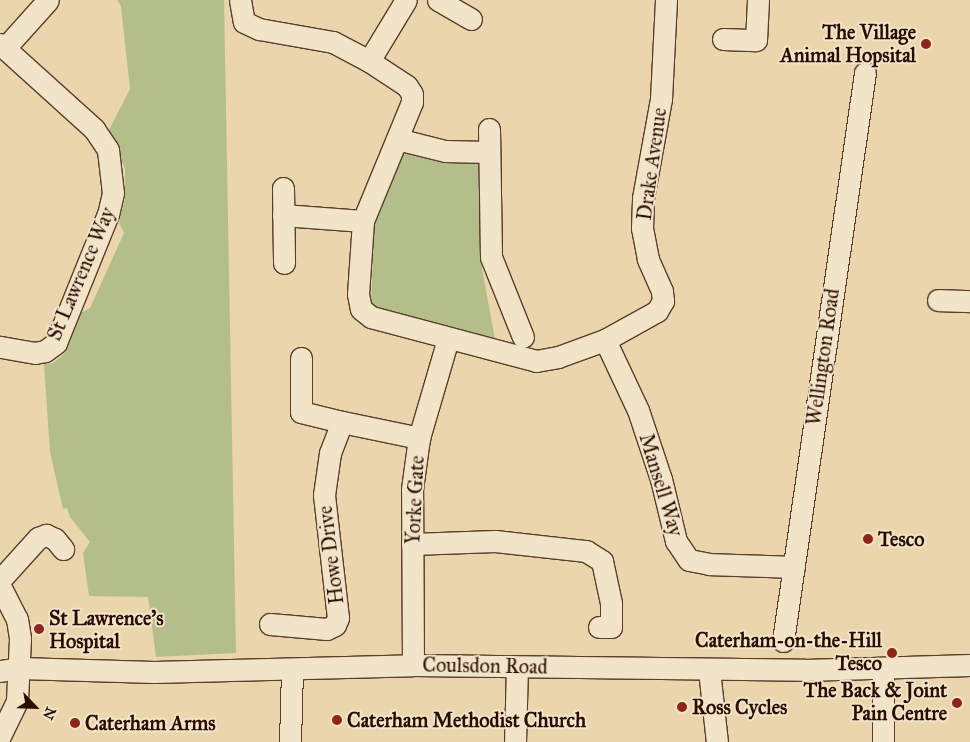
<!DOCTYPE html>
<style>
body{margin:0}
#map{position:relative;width:970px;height:742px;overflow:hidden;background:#ead5ac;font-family:"IM FELL Great Primer",serif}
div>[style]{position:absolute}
.green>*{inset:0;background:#b4be8b}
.roads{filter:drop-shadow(1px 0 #5a3e2b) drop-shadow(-1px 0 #5a3e2b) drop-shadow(0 1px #5a3e2b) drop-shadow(0 -1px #5a3e2b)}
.minor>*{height:21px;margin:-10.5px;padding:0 10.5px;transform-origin:10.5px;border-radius:10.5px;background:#f1e4c9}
.dots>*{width:14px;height:14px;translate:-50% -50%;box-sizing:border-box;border:2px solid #f1e4c9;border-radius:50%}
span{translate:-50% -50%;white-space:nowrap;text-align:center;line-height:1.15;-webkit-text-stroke:4px #f1e4c9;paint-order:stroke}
.poi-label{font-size:20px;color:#2a0c00;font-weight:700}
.right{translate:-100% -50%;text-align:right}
.left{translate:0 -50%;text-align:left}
.street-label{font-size:20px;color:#2a0c00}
.north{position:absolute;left:10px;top:682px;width:50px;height:50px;-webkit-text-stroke:4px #f1e4c9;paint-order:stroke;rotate:114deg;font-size:14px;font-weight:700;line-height:20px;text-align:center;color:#2a0c00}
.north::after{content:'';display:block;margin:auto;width:18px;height:22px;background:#2a0c00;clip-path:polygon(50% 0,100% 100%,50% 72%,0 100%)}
</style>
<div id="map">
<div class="green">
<i style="clip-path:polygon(117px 0,224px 0,236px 653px,156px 657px,148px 597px,89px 596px,83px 553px,90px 542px,70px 517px,67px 508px,63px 509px,50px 452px,44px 364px,53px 363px,65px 353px,80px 313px,90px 308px,124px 233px,119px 223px,125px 199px,125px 169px,109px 130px,130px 89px,121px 6px)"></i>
<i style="clip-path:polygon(416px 152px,476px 161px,480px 168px,482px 269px,495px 339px,377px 309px,371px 302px,375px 216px,397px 161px,405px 153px)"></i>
</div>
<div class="roads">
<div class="minor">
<i style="left:240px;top:0;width:22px;rotate:80deg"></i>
<i style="left:244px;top:22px;width:17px;rotate:25deg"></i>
<i style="left:259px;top:29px;width:75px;rotate:10deg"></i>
<i style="left:333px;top:42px;width:41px;rotate:27.8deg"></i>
<i style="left:369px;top:61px;width:45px;rotate:33.3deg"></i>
<i style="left:407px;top:86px;width:9px;rotate:58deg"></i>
<i style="left:412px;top:94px;width:8px;rotate:90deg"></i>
<i style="left:412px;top:102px;width:129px;rotate:112.4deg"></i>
<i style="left:363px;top:221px;width:73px;rotate:93.9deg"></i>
<i style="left:358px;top:294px;width:15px;rotate:79deg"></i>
<i style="left:361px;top:309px;width:13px;rotate:39deg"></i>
<i style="left:371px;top:317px;width:171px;rotate:14.9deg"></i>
<i style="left:536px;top:361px;width:22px;rotate:-10deg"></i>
<i style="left:558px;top:357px;width:50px;rotate:-19.9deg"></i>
<i style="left:605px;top:340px;width:60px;rotate:-29.1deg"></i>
<i style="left:657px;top:311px;width:12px;rotate:-59deg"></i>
<i style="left:663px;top:301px;width:10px;rotate:-96deg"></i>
<i style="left:662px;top:291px;width:35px;rotate:-114deg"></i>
<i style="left:648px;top:259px;width:32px;rotate:-101deg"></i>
<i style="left:642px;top:228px;width:30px;rotate:-88deg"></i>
<i style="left:643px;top:198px;width:101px;rotate:-79.7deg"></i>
<i style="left:661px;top:99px;width:99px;rotate:-87.1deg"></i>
<i style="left:438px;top:0;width:38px;rotate:30deg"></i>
<i style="left:723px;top:39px;width:33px;rotate:2deg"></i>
<i style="left:756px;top:40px;width:40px;rotate:-87.1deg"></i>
<i style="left:0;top:44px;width:127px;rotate:42.1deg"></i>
<i style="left:94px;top:129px;width:25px;rotate:56deg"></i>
<i style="left:108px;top:150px;width:43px;rotate:83.4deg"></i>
<i style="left:113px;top:193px;width:22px;rotate:103deg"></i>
<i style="left:108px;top:214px;width:139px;rotate:112deg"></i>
<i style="left:56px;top:343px;width:14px;rotate:144deg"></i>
<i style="left:45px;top:351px;width:10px;rotate:169deg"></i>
<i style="left:35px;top:353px;width:36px;rotate:-170deg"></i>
<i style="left:5px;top:48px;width:64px;rotate:-48.1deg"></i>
<i style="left:369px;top:61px;width:71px;rotate:-58.8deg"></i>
<i style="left:489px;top:129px;width:128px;rotate:89.1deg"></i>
<i style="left:491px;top:257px;width:86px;rotate:68.2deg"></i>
<i style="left:397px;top:139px;width:49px;rotate:14deg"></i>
<i style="left:445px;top:151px;width:43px;rotate:1.3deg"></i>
<i style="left:283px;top:188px;width:75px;rotate:89.2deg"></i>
<i style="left:283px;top:215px;width:80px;rotate:4.3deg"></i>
<i style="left:938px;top:300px;width:32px;rotate:2deg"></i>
<i style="left:605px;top:340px;width:77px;rotate:64.8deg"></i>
<i style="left:638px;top:410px;width:73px;rotate:71.6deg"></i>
<i style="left:661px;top:479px;width:64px;rotate:76.4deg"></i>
<i style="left:676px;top:541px;width:23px;rotate:56deg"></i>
<i style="left:689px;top:560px;width:20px;rotate:11deg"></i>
<i style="left:709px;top:564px;width:85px;rotate:2deg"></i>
<i style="left:301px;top:358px;width:54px;rotate:90deg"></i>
<i style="left:301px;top:412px;width:42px;rotate:13.7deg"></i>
<i style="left:412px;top:544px;width:83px;rotate:-2.1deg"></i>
<i style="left:495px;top:541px;width:92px;rotate:6.3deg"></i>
<i style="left:586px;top:551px;width:19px;rotate:32deg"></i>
<i style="left:602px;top:561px;width:43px;rotate:77.9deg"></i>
<i style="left:611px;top:603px;width:24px;rotate:90deg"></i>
<i style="left:611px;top:627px;width:12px;rotate:180deg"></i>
<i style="left:0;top:580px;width:57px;rotate:-47.9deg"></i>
<i style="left:38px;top:538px;width:9px;rotate:-21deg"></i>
<i style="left:46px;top:535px;width:10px;rotate:24deg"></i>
<i style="left:55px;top:539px;width:13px;rotate:51deg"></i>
<i style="left:0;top:586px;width:37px;rotate:63deg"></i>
<i style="left:17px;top:619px;width:20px;rotate:81deg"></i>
<i style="left:20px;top:639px;width:62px;rotate:92.8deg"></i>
<i style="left:17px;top:701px;width:39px;rotate:116deg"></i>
<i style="left:270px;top:624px;width:57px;rotate:5deg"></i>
<i style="left:327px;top:629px;width:9px;rotate:-27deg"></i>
<i style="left:335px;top:625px;width:8px;rotate:-67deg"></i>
<i style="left:338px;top:618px;width:124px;rotate:-96.5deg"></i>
<i style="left:324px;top:495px;width:42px;rotate:-81.9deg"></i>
<i style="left:330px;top:453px;width:33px;rotate:-69deg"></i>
<i style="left:342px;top:422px;width:79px;rotate:11.7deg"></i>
<i style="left:783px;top:641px;width:574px;rotate:-81.79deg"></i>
<i style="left:413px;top:665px;width:176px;rotate:-90.3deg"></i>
<i style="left:412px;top:489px;width:51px;rotate:-82.2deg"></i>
<i style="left:419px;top:438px;width:103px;rotate:-73.7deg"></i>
<i style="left:709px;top:670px;width:72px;rotate:83.7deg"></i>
<i style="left:883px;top:670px;width:72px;rotate:90deg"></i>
<i style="left:0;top:671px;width:19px;rotate:-9deg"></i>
<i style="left:19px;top:668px;width:135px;rotate:1.7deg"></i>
<i style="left:154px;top:672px;width:259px;rotate:-1.5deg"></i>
<i style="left:413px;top:665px;width:392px;rotate:0.7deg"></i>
<i style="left:805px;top:670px;width:165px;rotate:-1.7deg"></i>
<i style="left:290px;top:742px;width:73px;rotate:-88.4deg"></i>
<i style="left:515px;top:742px;width:75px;rotate:-88.5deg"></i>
</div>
</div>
<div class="dots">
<i style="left:926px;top:44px;background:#8f2418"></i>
<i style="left:868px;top:539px;background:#8f2418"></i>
<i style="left:39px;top:629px;background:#8f2418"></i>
<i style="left:892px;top:653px;background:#8f2418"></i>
<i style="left:957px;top:703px;background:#8f2418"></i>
<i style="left:682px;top:707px;background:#8f2418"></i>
<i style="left:337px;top:720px;background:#8f2418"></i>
<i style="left:75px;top:723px;background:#8f2418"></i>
</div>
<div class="poi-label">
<span class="right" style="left:916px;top:44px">The Village<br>Animal Hopsital</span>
<span class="left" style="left:878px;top:539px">Tesco</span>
<span class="left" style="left:49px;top:630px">St Lawrence's<br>Hospital</span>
<span class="right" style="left:882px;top:652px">Caterham-on-the-Hill<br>Tesco</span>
<span class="right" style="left:947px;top:702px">The Back &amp; Joint<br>Pain Centre</span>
<span class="left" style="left:692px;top:707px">Ross Cycles</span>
<span class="left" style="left:347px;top:720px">Caterham Methodist Church</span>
<span class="left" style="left:85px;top:723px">Caterham Arms</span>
</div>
<div class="street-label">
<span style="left:652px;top:164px;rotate:-82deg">Drake Avenue</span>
<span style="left:81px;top:274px;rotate:-67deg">St Lawrence Way</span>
<span style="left:823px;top:357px;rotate:-82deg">Wellington Road</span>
<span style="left:661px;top:485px;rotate:73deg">Mansell Way</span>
<span style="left:415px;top:500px;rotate:-87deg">Yorke Gate</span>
<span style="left:331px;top:555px;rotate:-97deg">Howe Drive</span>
<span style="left:485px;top:666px;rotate:1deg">Coulsdon Road</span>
</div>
<div class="north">N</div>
</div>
